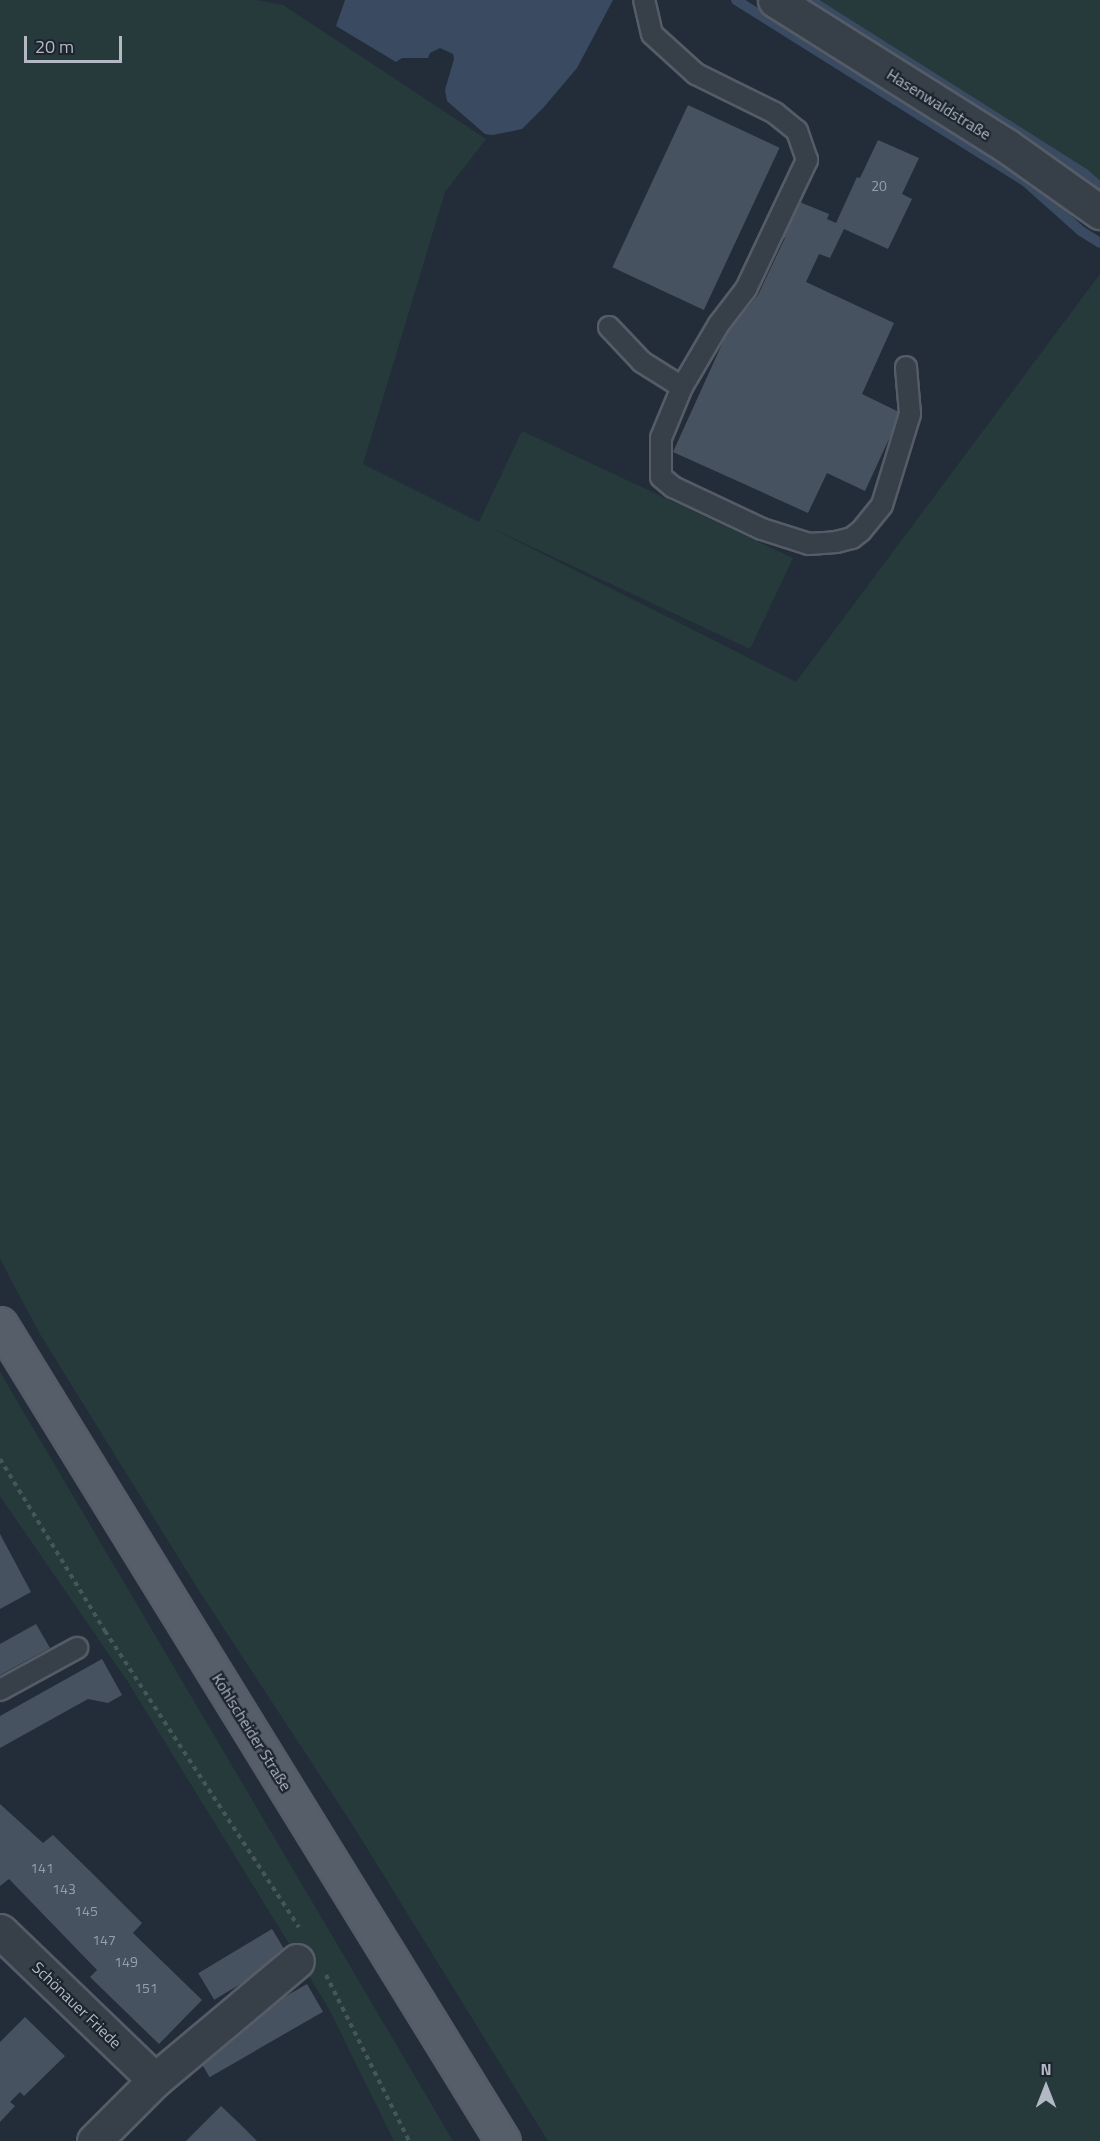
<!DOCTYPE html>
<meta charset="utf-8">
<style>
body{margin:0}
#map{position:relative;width:1100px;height:2141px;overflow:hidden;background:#232d39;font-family:"Titillium Web",sans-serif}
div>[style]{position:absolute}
.green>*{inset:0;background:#263a3b}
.water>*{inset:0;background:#394a61}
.stream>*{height:10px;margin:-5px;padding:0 5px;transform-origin:5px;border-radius:5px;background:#394a61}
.building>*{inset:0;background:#475260;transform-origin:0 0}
.path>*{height:4px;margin-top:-2px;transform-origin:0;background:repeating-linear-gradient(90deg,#455759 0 4.5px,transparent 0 9px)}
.roads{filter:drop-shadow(2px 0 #555c67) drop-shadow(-2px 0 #555c67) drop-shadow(0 2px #555c67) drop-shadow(0 -2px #555c67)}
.service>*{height:20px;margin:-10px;padding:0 10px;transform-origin:10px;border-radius:10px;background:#373f49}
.minor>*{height:33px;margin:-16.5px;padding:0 16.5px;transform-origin:16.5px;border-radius:16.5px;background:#373f49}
.primary>*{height:33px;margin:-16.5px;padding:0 16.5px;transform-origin:16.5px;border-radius:16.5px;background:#555e69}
span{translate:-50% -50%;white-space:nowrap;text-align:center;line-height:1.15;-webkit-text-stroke:4.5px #1c242e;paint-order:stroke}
.number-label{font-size:14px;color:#979fac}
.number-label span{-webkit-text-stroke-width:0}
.street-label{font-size:16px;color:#b2b9c5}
.north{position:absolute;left:1016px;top:2057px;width:60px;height:60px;-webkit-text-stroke:4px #1c242e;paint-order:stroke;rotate:0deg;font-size:16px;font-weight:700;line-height:24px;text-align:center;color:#b2b9c5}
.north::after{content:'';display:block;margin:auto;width:21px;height:27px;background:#b2b9c5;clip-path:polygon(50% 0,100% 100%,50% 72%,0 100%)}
.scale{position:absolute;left:24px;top:36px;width:98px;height:27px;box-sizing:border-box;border:3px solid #b2b9c5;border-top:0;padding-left:8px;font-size:18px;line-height:21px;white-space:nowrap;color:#b2b9c5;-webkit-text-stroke:4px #1c242e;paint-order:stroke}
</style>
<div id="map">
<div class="green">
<i style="clip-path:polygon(0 0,256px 0,283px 5px,486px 139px,445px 192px,363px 464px,479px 522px,522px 431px,793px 558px,750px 649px,487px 526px,796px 682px,1100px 274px,1100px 2141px,548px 2141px,354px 1827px,198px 1589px,40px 1334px,0 1259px)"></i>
<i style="clip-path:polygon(780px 0,1100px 0,1100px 213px)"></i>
<i style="clip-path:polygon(0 1372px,453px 2141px,394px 2141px,328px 2007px,128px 1682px,0 1496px)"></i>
</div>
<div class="water">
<i style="clip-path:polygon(345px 0,613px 0,577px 68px,544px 107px,522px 129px,493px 135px,485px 134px,447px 101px,445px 90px,454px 59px,453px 54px,440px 48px,430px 53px,428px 58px,402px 58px,396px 62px,336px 26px)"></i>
</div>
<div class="stream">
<i style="left:736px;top:0;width:342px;rotate:32.1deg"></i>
<i style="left:1026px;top:182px;width:74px;rotate:41.7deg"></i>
<i style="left:1081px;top:231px;width:22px;rotate:32deg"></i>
<i style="left:810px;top:0;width:325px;rotate:32.3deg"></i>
<i style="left:1085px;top:174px;width:20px;rotate:41deg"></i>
</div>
<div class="building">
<i style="left:688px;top:105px;width:101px;height:179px;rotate:25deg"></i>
<i style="clip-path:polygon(878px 140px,919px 158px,902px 194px,912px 199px,888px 249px,844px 229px,830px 258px,819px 254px,806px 282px,894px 323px,862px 394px,901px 413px,865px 491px,827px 473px,808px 513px,673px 452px,727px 333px,758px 295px,785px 238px,780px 236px,797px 201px,829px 214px,827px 219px,836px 223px,857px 177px,860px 178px)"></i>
<i style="clip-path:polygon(0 1534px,31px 1592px,0 1609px)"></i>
<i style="clip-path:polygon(36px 1624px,50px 1648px,0 1675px,0 1644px)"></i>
<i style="clip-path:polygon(102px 1659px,122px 1695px,108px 1703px,88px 1699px,0 1748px,0 1716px)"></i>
<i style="clip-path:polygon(0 1804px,43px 1843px,53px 1835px,96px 1877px,142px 1923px,133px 1933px,202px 2000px,159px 2044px,90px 1977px,97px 1970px,9px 1879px,0 1886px)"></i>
<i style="left:272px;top:1929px;width:31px;height:86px;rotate:59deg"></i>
<i style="left:307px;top:1984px;width:32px;height:131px;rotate:60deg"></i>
<i style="clip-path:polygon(25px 2017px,65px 2056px,24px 2096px,20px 2092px,10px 2102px,15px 2106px,0 2122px,0 2042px)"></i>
<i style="clip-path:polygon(221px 2106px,241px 2125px,257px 2141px,186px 2141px)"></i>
</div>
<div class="path">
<i style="left:0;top:1459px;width:202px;rotate:58.6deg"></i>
<i style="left:105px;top:1631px;width:354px;rotate:56.8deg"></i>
<i style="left:326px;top:1975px;width:186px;rotate:63.4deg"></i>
</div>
<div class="roads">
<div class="service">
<i style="left:609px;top:327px;width:48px;rotate:46.7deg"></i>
<i style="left:642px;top:362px;width:47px;rotate:32deg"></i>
<i style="left:682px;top:387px;width:73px;rotate:-59.6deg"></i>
<i style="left:719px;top:324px;width:44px;rotate:-52.4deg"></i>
<i style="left:746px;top:289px;width:143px;rotate:-64.7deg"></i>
<i style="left:807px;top:160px;width:31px;rotate:-109deg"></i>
<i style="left:797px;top:131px;width:28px;rotate:-141deg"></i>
<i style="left:775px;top:113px;width:88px;rotate:-153.7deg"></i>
<i style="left:696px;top:74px;width:59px;rotate:-137.7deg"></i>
<i style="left:652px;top:34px;width:35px;rotate:-103deg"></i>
<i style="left:682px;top:387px;width:55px;rotate:112.4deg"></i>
<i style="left:661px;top:438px;width:39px;rotate:90deg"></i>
<i style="left:661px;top:477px;width:16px;rotate:40deg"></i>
<i style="left:673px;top:487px;width:98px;rotate:25.3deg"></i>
<i style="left:762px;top:529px;width:49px;rotate:17.7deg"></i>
<i style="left:809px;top:544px;width:27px;rotate:-4deg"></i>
<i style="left:836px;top:542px;width:16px;rotate:-14deg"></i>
<i style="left:852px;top:538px;width:11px;rotate:-38deg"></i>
<i style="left:861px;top:531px;width:33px;rotate:-51deg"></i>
<i style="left:882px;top:505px;width:95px;rotate:-72.9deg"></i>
<i style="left:910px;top:414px;width:47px;rotate:-94.9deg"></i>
<i style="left:0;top:1690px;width:88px;rotate:-28.6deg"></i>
</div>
<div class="minor">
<i style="left:775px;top:0;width:274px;rotate:32.2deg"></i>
<i style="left:1007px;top:146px;width:114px;rotate:35.4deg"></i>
<i style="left:0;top:1931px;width:215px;rotate:43.9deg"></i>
<i style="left:94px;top:2141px;width:86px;rotate:-45deg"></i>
<i style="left:155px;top:2080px;width:185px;rotate:-40deg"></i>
</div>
<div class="primary">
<i style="left:0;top:1324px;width:959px;rotate:58.38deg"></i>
</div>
</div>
<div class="number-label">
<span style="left:879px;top:186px">20</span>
<span style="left:42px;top:1868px">141</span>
<span style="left:64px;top:1889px">143</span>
<span style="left:86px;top:1911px">145</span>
<span style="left:104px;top:1940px">147</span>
<span style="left:126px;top:1962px">149</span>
<span style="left:146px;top:1988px">151</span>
</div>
<div class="street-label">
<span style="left:939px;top:104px;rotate:32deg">Hasenwaldstraße</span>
<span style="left:252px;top:1732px;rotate:58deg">Kohlscheider Straße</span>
<span style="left:77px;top:2005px;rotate:44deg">Schönauer Friede</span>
</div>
<div class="north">N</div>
<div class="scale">20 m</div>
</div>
